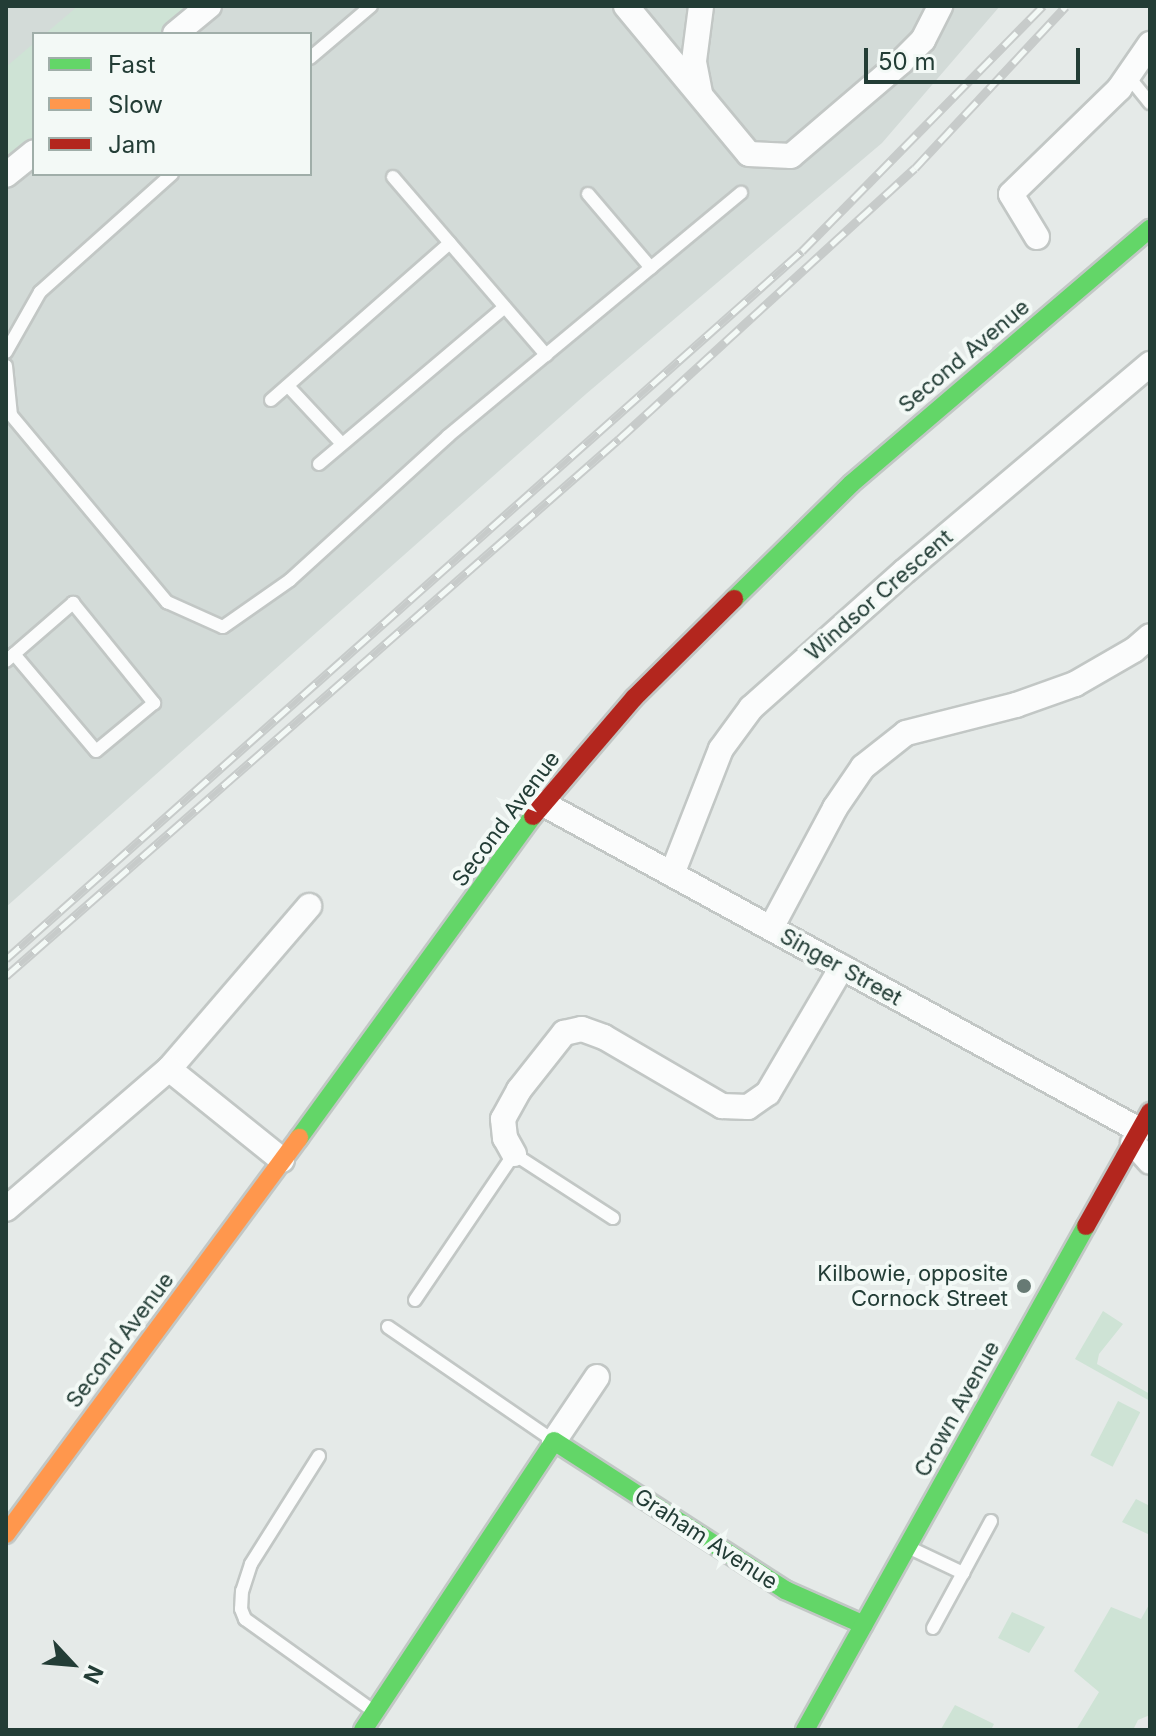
<!DOCTYPE html>
<style>
body{margin:0}
#map{position:relative;width:1156px;height:1736px;overflow:hidden;background:#e5eae8;font-family:Inter,sans-serif}
div>[style]{position:absolute}
.built>*{inset:0;background:#d3dbd8}
.green>*{inset:0;background:#cee3d5;transform-origin:0 0}
.roads{filter:drop-shadow(2px 0 #c2c7c5) drop-shadow(-2px 0 #c2c7c5) drop-shadow(0 2px #c2c7c5) drop-shadow(0 -2px #c2c7c5)}
.lane>*{height:12px;margin:-6px;padding:0 6px;transform-origin:6px;border-radius:6px;background:#fbfcfc}
.street>*{height:24px;margin:-12px;padding:0 12px;transform-origin:12px;border-radius:12px;background:#fbfcfc}
.fast>*{height:18px;margin:-9px;padding:0 9px;transform-origin:9px;border-radius:9px;background:#63d668}
.slow>*{height:18px;margin:-9px;padding:0 9px;transform-origin:9px;border-radius:9px;background:#ff974d}
.jam>*{height:18px;margin:-9px;padding:0 9px;transform-origin:9px;border-radius:9px;background:#b3261e}
.rail>*{height:9px;margin-top:-4.5px;transform-origin:0;background:repeating-linear-gradient(90deg,#f3f9f6 0 18px,#c7cbca 0 36px);box-sizing:border-box;border-block:2px solid #c7cbca}
.dots>*{width:22px;height:22px;translate:-50% -50%;box-sizing:border-box;border:4px solid #f3f9f6;border-radius:50%}
span{translate:-50% -50%;white-space:nowrap;text-align:center;line-height:1.15;-webkit-text-stroke:8px #f3f9f6;paint-order:stroke}
.street-label{font-size:22px;color:#233d36}
.poi-label{font-size:22px;color:#233d36}
.right{translate:-100% -50%;text-align:right}
.frame{position:absolute;inset:0;border:8px solid #233d36;pointer-events:none}
.legend{position:absolute;left:32px;top:32px;width:280px;height:144px;box-sizing:border-box;background:#f3f9f6;border:2px solid #a0aea9;margin:0;padding:10px 14px;list-style:none;font-size:24px;color:#233d36}
.legend li{display:flex;align-items:center;gap:16px;height:40px}
.legend b{width:40px;border:2px solid #a0aea9}
.north{position:absolute;left:32px;top:1624px;width:80px;height:80px;-webkit-text-stroke:6px #f3f9f6;paint-order:stroke;rotate:116deg;font-size:22px;font-weight:700;line-height:32px;text-align:center;color:#233d36}
.north::after{content:'';display:block;margin:auto;width:28px;height:36px;background:#233d36;clip-path:polygon(50% 0,100% 100%,50% 72%,0 100%)}
.scale{position:absolute;left:864px;top:48px;width:216px;height:36px;box-sizing:border-box;border:4px solid #233d36;border-top:0;padding-left:10px;font-size:24px;line-height:28px;white-space:nowrap;color:#233d36;-webkit-text-stroke:6px #f3f9f6;paint-order:stroke}
</style>
<div id="map">
<div class="built">
<i style="clip-path:polygon(evenodd,6px 6px,1000px 6px,882px 143px,586px 394px,6px 907px,6px 6px,34px 34px,310px 34px,310px 174px,34px 174px,34px 34px)"></i>
</div>
<div class="green">
<i style="clip-path:polygon(78px 6px,209px 6px,175px 34px,45px 34px)"></i>
<i style="clip-path:polygon(34px 43px,34px 152px,6px 175px,6px 67px)"></i>
<i style="clip-path:polygon(1103px 1311px,1123px 1324px,1099px 1354px,1097px 1364px,1150px 1394px,1150px 1401px,1075px 1359px)"></i>
<i style="left:1118px;top:1401px;width:25px;height:61px;rotate:27deg"></i>
<i style="clip-path:polygon(1136px 1499px,1150px 1506px,1150px 1535px,1122px 1522px)"></i>
<i style="clip-path:polygon(1150px 1603px,1150px 1715px,1138px 1720px,1133px 1730px,1076px 1730px,1099px 1692px,1074px 1671px,1111px 1607px,1141px 1619px)"></i>
<i style="clip-path:polygon(1012px 1612px,1045px 1627px,1029px 1653px,998px 1638px)"></i>
<i style="clip-path:polygon(955px 1705px,994px 1724px,991px 1730px,941px 1729px)"></i>
</div>
<div class="roads">
<div class="lane">
<i style="left:310px;top:58px;width:80px;rotate:-40.4deg"></i>
<i style="left:1128px;top:76px;width:35px;rotate:51deg"></i>
<i style="left:393px;top:177px;width:235px;rotate:49.3deg"></i>
<i style="left:588px;top:194px;width:97px;rotate:49.6deg"></i>
<i style="left:6px;top:352px;width:69px;rotate:-60.5deg"></i>
<i style="left:40px;top:292px;width:177px;rotate:-41.8deg"></i>
<i style="left:6px;top:366px;width:49px;rotate:84.2deg"></i>
<i style="left:11px;top:415px;width:244px;rotate:50.2deg"></i>
<i style="left:167px;top:602px;width:61px;rotate:24.1deg"></i>
<i style="left:223px;top:627px;width:82px;rotate:-35deg"></i>
<i style="left:290px;top:580px;width:214px;rotate:-42.3deg"></i>
<i style="left:448px;top:436px;width:381px;rotate:-39.7deg"></i>
<i style="left:288px;top:386px;width:79px;rotate:47deg"></i>
<i style="left:271px;top:400px;width:238px;rotate:-41.3deg"></i>
<i style="left:319px;top:464px;width:243px;rotate:-40.2deg"></i>
<i style="left:6px;top:661px;width:89px;rotate:-40.9deg"></i>
<i style="left:73px;top:603px;width:129px;rotate:51deg"></i>
<i style="left:154px;top:703px;width:75px;rotate:140.4deg"></i>
<i style="left:96px;top:751px;width:127px;rotate:-130.2deg"></i>
<i style="left:415px;top:1300px;width:176px;rotate:-55.9deg"></i>
<i style="left:514px;top:1154px;width:118px;rotate:32.9deg"></i>
<i style="left:388px;top:1327px;width:198px;rotate:34.5deg"></i>
<i style="left:319px;top:1456px;width:128px;rotate:122.2deg"></i>
<i style="left:251px;top:1564px;width:28px;rotate:108deg"></i>
<i style="left:242px;top:1591px;width:18px;rotate:93deg"></i>
<i style="left:241px;top:1609px;width:11px;rotate:68deg"></i>
<i style="left:245px;top:1619px;width:156px;rotate:35.6deg"></i>
<i style="left:910px;top:1548px;width:59px;rotate:25.3deg"></i>
<i style="left:963px;top:1573px;width:59px;rotate:-61.7deg"></i>
<i style="left:933px;top:1628px;width:63px;rotate:-61.4deg"></i>
</div>
<div class="street">
<i style="left:626px;top:6px;width:192px;rotate:50.3deg"></i>
<i style="left:749px;top:154px;width:42px;rotate:2.7deg"></i>
<i style="left:791px;top:156px;width:145px;rotate:-40.5deg"></i>
<i style="left:901px;top:62px;width:31px;rotate:-45deg"></i>
<i style="left:923px;top:40px;width:38px;rotate:-63deg"></i>
<i style="left:175px;top:34px;width:44px;rotate:-39.5deg"></i>
<i style="left:700px;top:93px;width:33px;rotate:-101deg"></i>
<i style="left:694px;top:61px;width:55px;rotate:-82.7deg"></i>
<i style="left:6px;top:175px;width:36px;rotate:-39deg"></i>
<i style="left:1037px;top:237px;width:50px;rotate:-121.2deg"></i>
<i style="left:1011px;top:194px;width:151px;rotate:-44.2deg"></i>
<i style="left:1119px;top:89px;width:55px;rotate:-55.4deg"></i>
<i style="left:542px;top:803px;width:681px;rotate:28.71deg"></i>
<i style="left:672px;top:874px;width:134px;rotate:-68.6deg"></i>
<i style="left:721px;top:749px;width:51px;rotate:-53.8deg"></i>
<i style="left:751px;top:708px;width:206px;rotate:-41.7deg"></i>
<i style="left:905px;top:571px;width:321px;rotate:-40.2deg"></i>
<i style="left:771px;top:928px;width:136px;rotate:-61.9deg"></i>
<i style="left:835px;top:808px;width:50px;rotate:-55.7deg"></i>
<i style="left:863px;top:767px;width:55px;rotate:-38.3deg"></i>
<i style="left:906px;top:733px;width:114px;rotate:-14.3deg"></i>
<i style="left:1016px;top:705px;width:63px;rotate:-19.6deg"></i>
<i style="left:1075px;top:684px;width:68px;rotate:-30deg"></i>
<i style="left:1134px;top:650px;width:21px;rotate:-41deg"></i>
<i style="left:169px;top:1069px;width:215px;rotate:-49.3deg"></i>
<i style="left:1133px;top:1143px;width:25px;rotate:48deg"></i>
<i style="left:514px;top:1154px;width:18px;rotate:-119deg"></i>
<i style="left:505px;top:1138px;width:19px;rotate:-96deg"></i>
<i style="left:503px;top:1119px;width:33px;rotate:-61deg"></i>
<i style="left:519px;top:1090px;width:73px;rotate:-51.7deg"></i>
<i style="left:564px;top:1033px;width:18px;rotate:-13deg"></i>
<i style="left:582px;top:1029px;width:23px;rotate:20deg"></i>
<i style="left:604px;top:1037px;width:137px;rotate:30.3deg"></i>
<i style="left:722px;top:1106px;width:26px;rotate:2deg"></i>
<i style="left:748px;top:1107px;width:24px;rotate:-35deg"></i>
<i style="left:768px;top:1093px;width:146px;rotate:-59.6deg"></i>
<i style="left:6px;top:1209px;width:215px;rotate:-40.7deg"></i>
<i style="left:169px;top:1069px;width:145px;rotate:38.8deg"></i>
<i style="left:554px;top:1441px;width:77px;rotate:-56.1deg"></i>
</div>
<div class="fast">
<i style="left:734px;top:599px;width:164px;rotate:-44.5deg"></i>
<i style="left:851px;top:484px;width:393px;rotate:-40.5deg"></i>
<i style="left:299px;top:1138px;width:398px;rotate:-54deg"></i>
<i style="left:363px;top:1730px;width:346px;rotate:-56.5deg"></i>
<i style="left:554px;top:1441px;width:275px;rotate:32.8deg"></i>
<i style="left:785px;top:1590px;width:86px;rotate:23.9deg"></i>
<i style="left:805px;top:1730px;width:577px;rotate:-60.86deg"></i>
</div>
<div class="slow">
<i style="left:6px;top:1534px;width:493px;rotate:-53.5deg"></i>
</div>
<div class="jam">
<i style="left:533px;top:816px;width:155px;rotate:-49.4deg"></i>
<i style="left:634px;top:698px;width:141px;rotate:-44.7deg"></i>
<i style="left:1086px;top:1226px;width:131px;rotate:-60.7deg"></i>
</div>
</div>
<div class="rail">
<i style="left:6px;top:959px;width:1065px;rotate:-41.65deg"></i>
<i style="left:802px;top:251px;width:344px;rotate:-45.5deg"></i>
<i style="left:6px;top:976px;width:815px;rotate:-41.22deg"></i>
<i style="left:619px;top:439px;width:401px;rotate:-42.5deg"></i>
<i style="left:915px;top:168px;width:221px;rotate:-47deg"></i>
</div>
<div class="dots">
<i style="left:1024px;top:1286px;background:#677a74"></i>
</div>
<div class="street-label">
<span style="left:964px;top:356px;rotate:-40deg">Second Avenue</span>
<span style="left:879px;top:595px;rotate:-41deg">Windsor Crescent</span>
<span style="left:506px;top:819px;rotate:-53deg">Second Avenue</span>
<span style="left:841px;top:967px;rotate:29deg">Singer Street</span>
<span style="left:120px;top:1340px;rotate:-53deg">Second Avenue</span>
<span style="left:957px;top:1409px;rotate:-61deg">Crown Avenue</span>
<span style="left:706px;top:1539px;rotate:33deg">Graham Avenue</span>
</div>
<div class="poi-label">
<span class="right" style="left:1008px;top:1286px">Kilbowie, opposite<br>Cornock Street</span>
</div>
<div class="frame"></div>
<ul class="legend">
<li><b style="height:10px;background:#63d668"></b>Fast</li>
<li><b style="height:10px;background:#ff974d"></b>Slow</li>
<li><b style="height:10px;background:#b3261e"></b>Jam</li>
</ul>
<div class="north">N</div>
<div class="scale">50 m</div>
</div>
